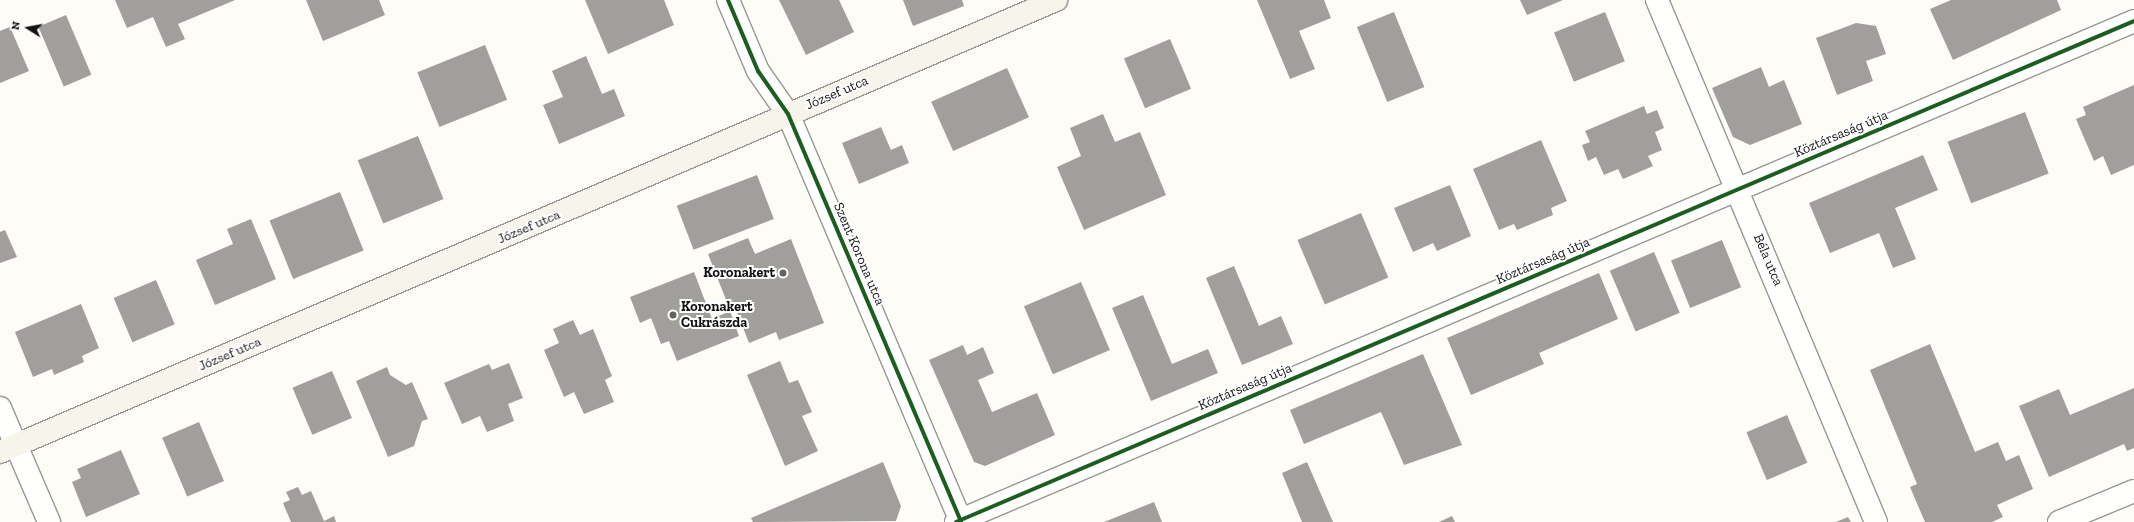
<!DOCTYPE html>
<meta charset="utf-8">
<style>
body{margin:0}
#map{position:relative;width:2134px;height:522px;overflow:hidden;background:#fdfcf7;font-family:"Zilla Slab",serif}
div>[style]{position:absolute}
.building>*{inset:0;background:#a19f9c;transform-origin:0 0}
.roads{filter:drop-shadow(1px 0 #979795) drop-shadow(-1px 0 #979795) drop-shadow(0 1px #979795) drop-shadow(0 -1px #979795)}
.street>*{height:22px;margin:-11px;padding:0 11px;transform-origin:11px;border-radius:11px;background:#fffffe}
.secondary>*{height:22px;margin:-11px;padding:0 11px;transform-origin:11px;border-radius:11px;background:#f6f4eb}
.cycleway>*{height:4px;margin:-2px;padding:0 2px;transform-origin:2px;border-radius:2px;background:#1b5e20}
.dots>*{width:11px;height:11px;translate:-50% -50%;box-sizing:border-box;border:2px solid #fff;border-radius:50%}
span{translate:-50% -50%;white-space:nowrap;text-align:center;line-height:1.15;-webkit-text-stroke:4px #fff;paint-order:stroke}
.street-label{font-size:14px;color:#111}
.poi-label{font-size:14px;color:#111;font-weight:700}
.right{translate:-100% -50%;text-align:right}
.left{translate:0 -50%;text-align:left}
.north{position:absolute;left:8px;top:8px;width:40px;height:40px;-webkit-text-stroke:3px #fff;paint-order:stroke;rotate:281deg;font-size:11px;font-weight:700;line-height:16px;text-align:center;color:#111}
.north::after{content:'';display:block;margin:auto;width:14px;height:18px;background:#111;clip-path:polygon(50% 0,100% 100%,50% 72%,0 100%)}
</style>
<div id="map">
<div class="building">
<i style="clip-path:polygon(115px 0,235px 0,178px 24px,185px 39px,166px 47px,153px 17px,127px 28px)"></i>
<i style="clip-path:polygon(306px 0,379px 0,385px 15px,323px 41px)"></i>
<i style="clip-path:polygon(585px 0,664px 0,674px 25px,608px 54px)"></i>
<i style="clip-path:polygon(779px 0,839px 0,854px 32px,806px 55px)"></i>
<i style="clip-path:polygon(903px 0,962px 0,964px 6px,913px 26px)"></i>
<i style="clip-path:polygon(1257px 0,1324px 0,1331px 18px,1299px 31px,1315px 69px,1290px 79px)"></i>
<i style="clip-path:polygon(1520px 0,1563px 0,1527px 15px)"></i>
<i style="clip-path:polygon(1951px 0,2057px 0,2061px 10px,1953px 60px,1930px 9px)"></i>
<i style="left:1394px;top:12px;width:81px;height:40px;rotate:68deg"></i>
<i style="left:1605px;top:12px;width:53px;height:55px;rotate:68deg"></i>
<i style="left:66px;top:15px;width:65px;height:30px;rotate:67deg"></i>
<i style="clip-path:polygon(1856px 23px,1876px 26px,1886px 54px,1866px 61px,1873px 81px,1837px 95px,1816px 38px)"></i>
<i style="clip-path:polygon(10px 27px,29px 71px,0 83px,0 31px)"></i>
<i style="left:1170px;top:39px;width:54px;height:50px;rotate:67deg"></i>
<i style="left:485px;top:45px;width:59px;height:73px;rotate:68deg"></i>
<i style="clip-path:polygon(586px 56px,602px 94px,614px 89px,625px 116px,559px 144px,543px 105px,563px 97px,552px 71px)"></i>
<i style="clip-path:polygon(1761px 67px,1769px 87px,1784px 80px,1802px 124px,1750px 145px,1733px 137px,1712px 88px)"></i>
<i style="left:1007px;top:68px;width:54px;height:83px;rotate:66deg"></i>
<i style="clip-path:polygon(2134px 85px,2134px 165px,2111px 175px,2103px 156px,2094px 161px,2076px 119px,2086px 115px,2083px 107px)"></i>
<i style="clip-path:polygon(1644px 106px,1647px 114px,1657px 110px,1664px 128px,1655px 132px,1662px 150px,1648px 156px,1653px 166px,1623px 179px,1618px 169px,1604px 175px,1596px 157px,1588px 161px,1582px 145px,1590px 142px,1585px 131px)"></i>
<i style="left:2025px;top:112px;width:66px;height:83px;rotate:69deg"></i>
<i style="clip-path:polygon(1103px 114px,1115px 142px,1140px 132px,1166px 195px,1084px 230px,1057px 167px,1081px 156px,1070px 128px)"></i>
<i style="clip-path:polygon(881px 127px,891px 150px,902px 145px,909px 163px,859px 184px,842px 143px)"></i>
<i style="left:418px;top:136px;width:68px;height:65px;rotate:68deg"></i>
<i style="clip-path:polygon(1541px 140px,1567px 201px,1551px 208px,1553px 215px,1517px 230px,1514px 224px,1499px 230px,1473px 169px)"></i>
<i style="clip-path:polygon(1923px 155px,1938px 190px,1895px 208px,1916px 259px,1893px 268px,1879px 233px,1830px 253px,1809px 203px)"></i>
<i style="left:757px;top:175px;width:47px;height:86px;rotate:69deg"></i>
<i style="clip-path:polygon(1450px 185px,1471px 236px,1437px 251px,1433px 243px,1413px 252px,1394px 208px)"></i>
<i style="left:340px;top:192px;width:63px;height:76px;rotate:68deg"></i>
<i style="left:1361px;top:213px;width:70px;height:69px;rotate:67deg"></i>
<i style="clip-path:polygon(251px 219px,276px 279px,215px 305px,196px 260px,233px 244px,227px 229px)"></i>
<i style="clip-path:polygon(5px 230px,17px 257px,0 263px,0 232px)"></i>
<i style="clip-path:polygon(748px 238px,755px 254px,791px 239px,824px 323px,779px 340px,776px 332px,749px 343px,735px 307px,730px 310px,708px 254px)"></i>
<i style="left:1722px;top:240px;width:51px;height:55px;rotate:68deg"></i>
<i style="left:1654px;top:252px;width:66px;height:48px;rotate:67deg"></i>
<i style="clip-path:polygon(1234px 266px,1259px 326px,1281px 316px,1293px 344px,1242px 365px,1206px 278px)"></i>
<i style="clip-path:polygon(694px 272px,712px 319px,730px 311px,739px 336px,677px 361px,669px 341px,661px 344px,651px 318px,640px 323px,630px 297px)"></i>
<i style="clip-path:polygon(1599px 273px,1618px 319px,1539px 353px,1544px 364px,1471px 395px,1447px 338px)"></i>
<i style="left:156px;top:280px;width:48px;height:46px;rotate:67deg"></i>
<i style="left:1081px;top:282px;width:74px;height:62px;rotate:67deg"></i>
<i style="clip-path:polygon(1143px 295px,1172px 364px,1208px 349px,1218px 373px,1151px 401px,1112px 308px)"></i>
<i style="clip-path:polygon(81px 304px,99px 348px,82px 356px,84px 362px,54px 375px,52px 369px,33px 377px,15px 332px)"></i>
<i style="clip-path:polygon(573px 320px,580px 335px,593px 329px,612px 376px,605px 380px,614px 402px,584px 414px,574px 392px,564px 397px,544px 350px,559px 343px,553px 329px)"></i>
<i style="clip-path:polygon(1930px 344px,1975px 452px,1998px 442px,2006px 461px,2019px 455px,2033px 489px,1997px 505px,2003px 517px,1992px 522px,1925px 522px,1910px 487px,1917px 484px,1870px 370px)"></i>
<i style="clip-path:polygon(963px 345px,967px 355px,983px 347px,994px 373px,978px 380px,992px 412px,1037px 393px,1055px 435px,985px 466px,974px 462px,929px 360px)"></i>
<i style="clip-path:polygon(1423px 354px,1462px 445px,1404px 465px,1381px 412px,1304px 444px,1290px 410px)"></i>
<i style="clip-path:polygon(780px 361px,789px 383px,798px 380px,812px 412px,802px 416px,818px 451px,785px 466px,747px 375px)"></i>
<i style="clip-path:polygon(509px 363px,523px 398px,508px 404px,514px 421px,487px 432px,480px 416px,462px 424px,444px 383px,489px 364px,492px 370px)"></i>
<i style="clip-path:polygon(387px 367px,390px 375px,406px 385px,412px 382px,428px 419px,422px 421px,414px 446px,388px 457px,356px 381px)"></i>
<i style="left:332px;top:371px;width:51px;height:43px;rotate:67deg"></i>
<i style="clip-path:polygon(2134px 388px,2134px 448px,2127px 451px,2124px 444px,2049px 477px,2019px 406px,2059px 389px,2070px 415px)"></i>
<i style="left:1787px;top:415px;width:52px;height:44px;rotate:67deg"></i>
<i style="left:199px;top:422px;width:64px;height:40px;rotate:67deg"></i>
<i style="clip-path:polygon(121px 450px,140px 494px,86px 517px,72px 482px,81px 478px,77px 469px)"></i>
<i style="clip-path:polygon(883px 462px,901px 506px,896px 521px,753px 522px,751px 518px)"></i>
<i style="clip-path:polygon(1307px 462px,1333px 522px,1302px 522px,1282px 473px)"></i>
<i style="clip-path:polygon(298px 487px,302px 495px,311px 491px,324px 521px,334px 516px,336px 522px,291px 522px,283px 503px,290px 500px,286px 492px)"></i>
<i style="clip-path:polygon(1154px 502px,1162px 522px,1104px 522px)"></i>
<i style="clip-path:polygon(1452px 516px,1455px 522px,1439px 522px)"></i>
<i style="clip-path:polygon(1848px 517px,1851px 522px,1836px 522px)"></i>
</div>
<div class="roads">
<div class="street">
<i style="left:728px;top:0;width:77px;rotate:67.1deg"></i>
<i style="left:758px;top:71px;width:52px;rotate:55.1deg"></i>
<i style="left:788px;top:114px;width:443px;rotate:67deg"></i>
<i style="left:1657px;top:0;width:566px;rotate:67.24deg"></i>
<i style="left:0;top:408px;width:124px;rotate:66.7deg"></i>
<i style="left:956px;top:522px;width:1280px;rotate:-23.04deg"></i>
<i style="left:2059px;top:522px;width:81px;rotate:-22.5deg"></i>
</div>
<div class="secondary">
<i style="left:0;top:452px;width:1149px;rotate:-23.17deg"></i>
</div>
</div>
<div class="cycleway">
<i style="left:728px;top:0;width:77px;rotate:67.1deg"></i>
<i style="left:758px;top:71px;width:52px;rotate:55.1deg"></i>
<i style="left:788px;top:114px;width:443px;rotate:67deg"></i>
<i style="left:956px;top:522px;width:1280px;rotate:-23.04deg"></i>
</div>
<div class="dots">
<i style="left:783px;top:273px;background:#646362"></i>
<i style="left:673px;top:315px;background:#646362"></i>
</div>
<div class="street-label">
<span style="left:837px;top:93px;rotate:-23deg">József utca</span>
<span style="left:1841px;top:134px;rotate:-23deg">Köztársaság útja</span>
<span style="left:529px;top:227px;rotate:-23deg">József utca</span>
<span style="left:859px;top:254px;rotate:67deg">Szent Korona utca</span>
<span style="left:1768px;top:260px;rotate:67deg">Béla utca</span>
<span style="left:1543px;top:261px;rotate:-23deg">Köztársaság útja</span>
<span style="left:230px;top:354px;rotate:-23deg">József utca</span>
<span style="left:1245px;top:387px;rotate:-23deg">Köztársaság útja</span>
</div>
<div class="poi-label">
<span class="right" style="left:775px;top:273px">Koronakert</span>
<span class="left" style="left:681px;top:315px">Koronakert<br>Cukrászda</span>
</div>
<div class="north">N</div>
</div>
